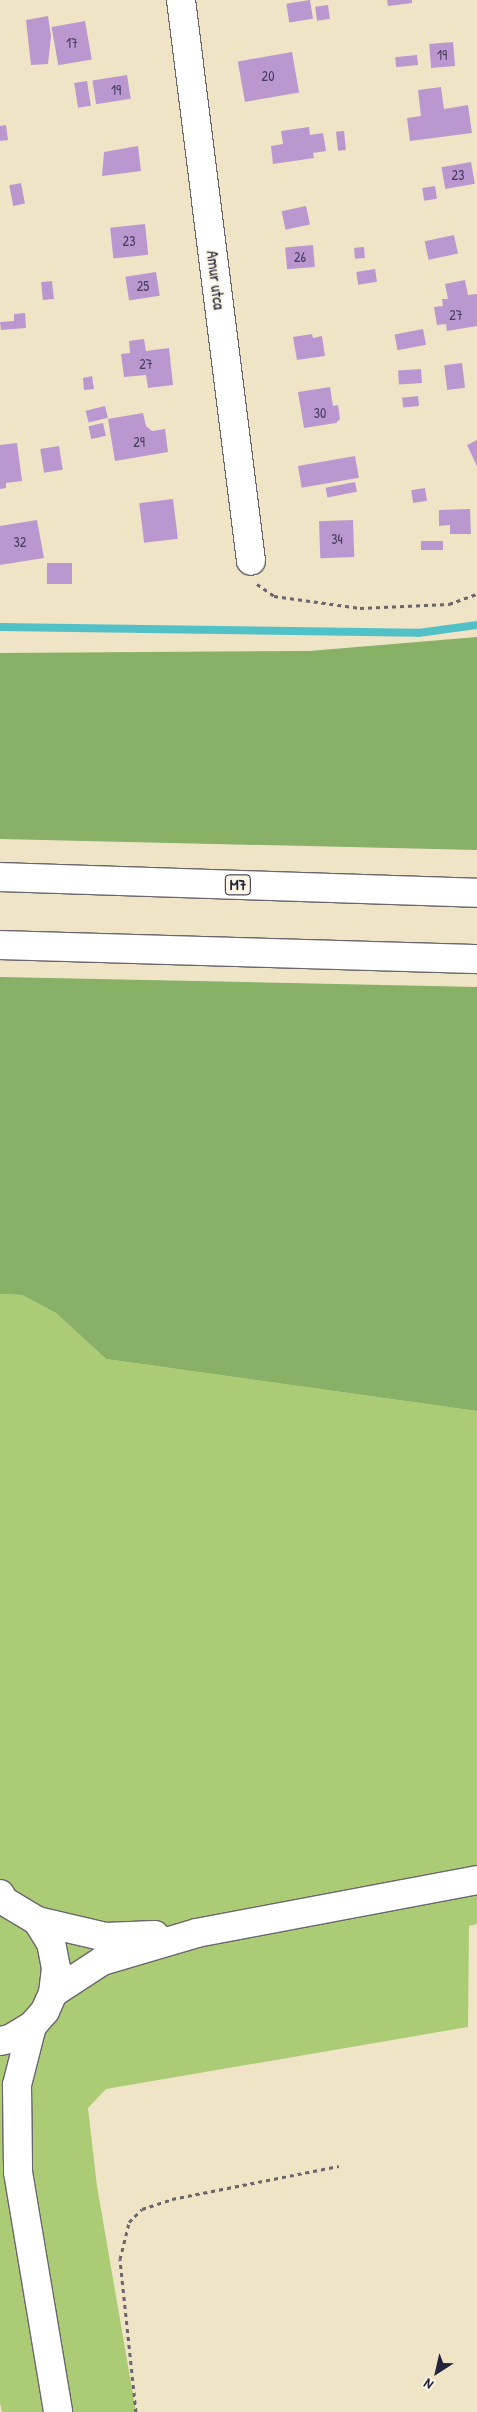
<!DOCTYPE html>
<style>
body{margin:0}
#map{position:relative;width:477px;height:2412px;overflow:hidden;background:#efe5c6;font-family:"Patrick Hand",sans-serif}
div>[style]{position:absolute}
.green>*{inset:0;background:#abcc74}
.forest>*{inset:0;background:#88b066}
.stream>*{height:8px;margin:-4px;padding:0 4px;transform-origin:4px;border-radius:4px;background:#52c0c7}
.building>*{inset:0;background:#bb97d0;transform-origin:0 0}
.path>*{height:3px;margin-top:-1.5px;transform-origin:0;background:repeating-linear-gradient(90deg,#6a666c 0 4px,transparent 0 8px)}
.roads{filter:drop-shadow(1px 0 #6a666c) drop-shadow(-1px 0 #6a666c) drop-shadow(0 1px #6a666c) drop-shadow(0 -1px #6a666c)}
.minor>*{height:28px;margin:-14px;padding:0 14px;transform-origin:14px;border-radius:14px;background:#fff}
.major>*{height:28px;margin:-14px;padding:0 14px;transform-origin:14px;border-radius:14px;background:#fff}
.highway>*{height:28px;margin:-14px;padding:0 14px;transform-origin:14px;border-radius:14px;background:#fff}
span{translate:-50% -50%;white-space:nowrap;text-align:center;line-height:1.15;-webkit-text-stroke:4px #fcf5e5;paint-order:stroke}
.number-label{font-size:14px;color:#483f60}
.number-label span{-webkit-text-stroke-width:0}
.shield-label span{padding:1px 4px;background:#fcf5e5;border:1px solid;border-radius:4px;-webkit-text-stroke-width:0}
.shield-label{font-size:15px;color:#22223b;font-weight:700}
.street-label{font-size:16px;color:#22223b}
.north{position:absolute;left:412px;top:2347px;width:50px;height:50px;-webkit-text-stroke:4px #fcf5e5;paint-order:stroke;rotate:215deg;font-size:14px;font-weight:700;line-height:20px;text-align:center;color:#22223b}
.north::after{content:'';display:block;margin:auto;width:18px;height:22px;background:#22223b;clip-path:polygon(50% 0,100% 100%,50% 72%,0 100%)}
</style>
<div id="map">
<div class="green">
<i style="clip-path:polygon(0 1294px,22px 1295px,56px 1313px,106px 1359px,477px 1411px,477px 1924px,469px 1926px,468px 2027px,106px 2089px,88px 2108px,97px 2186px,136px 2412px,2px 2412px,0 2403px)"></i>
</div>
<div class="forest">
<i style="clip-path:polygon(477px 637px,477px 850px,0 839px,0 653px,309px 651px)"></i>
<i style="clip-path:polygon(0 977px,477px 987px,477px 1411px,106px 1359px,56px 1313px,22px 1295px,0 1294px)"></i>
</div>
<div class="stream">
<i style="left:0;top:627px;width:418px;rotate:0.8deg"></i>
<i style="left:418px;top:633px;width:60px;rotate:-7.7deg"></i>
</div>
<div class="building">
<i style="left:310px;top:0;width:19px;height:24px;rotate:81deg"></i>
<i style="clip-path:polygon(387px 0,412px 0,412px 3px,388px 6px)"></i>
<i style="left:328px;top:5px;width:14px;height:13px;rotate:82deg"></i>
<i style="clip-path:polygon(48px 16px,51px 36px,48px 64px,31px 65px,26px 20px)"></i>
<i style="left:85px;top:21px;width:39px;height:34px;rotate:80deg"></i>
<i style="left:453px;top:42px;width:24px;height:24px;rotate:85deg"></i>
<i style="left:292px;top:52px;width:41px;height:55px;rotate:80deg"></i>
<i style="left:417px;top:55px;width:10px;height:22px;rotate:84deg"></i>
<i style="left:127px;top:75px;width:24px;height:35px;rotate:81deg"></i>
<i style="left:87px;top:81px;width:25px;height:13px;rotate:81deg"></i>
<i style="clip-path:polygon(441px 87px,444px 109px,468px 105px,472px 133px,410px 141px,407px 118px,421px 116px,418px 90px)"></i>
<i style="clip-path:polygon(6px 125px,8px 140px,0 141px,0 126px)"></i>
<i style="clip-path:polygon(309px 127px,310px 135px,323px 133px,326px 151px,313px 153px,314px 158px,273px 164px,271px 146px,283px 144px,281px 131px)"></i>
<i style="left:344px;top:131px;width:19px;height:8px;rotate:84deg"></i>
<i style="clip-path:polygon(138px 146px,141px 171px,102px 176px,104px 152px)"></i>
<i style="left:471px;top:162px;width:22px;height:30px;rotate:80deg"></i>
<i style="left:21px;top:183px;width:21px;height:12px;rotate:79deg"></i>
<i style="left:435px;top:186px;width:13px;height:13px;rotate:81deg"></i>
<i style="left:306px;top:206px;width:19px;height:25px;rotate:78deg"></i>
<i style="left:145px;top:224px;width:31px;height:35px;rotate:84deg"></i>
<i style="left:454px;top:235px;width:19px;height:30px;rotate:78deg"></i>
<i style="left:313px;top:245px;width:22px;height:28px;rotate:85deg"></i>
<i style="left:364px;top:247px;width:11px;height:10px;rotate:85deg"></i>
<i style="left:375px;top:269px;width:13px;height:19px;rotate:81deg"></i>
<i style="left:156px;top:272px;width:24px;height:31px;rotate:81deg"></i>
<i style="clip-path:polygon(465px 280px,468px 295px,477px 294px,477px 326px,447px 331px,446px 324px,437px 325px,434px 307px,443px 306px,442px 299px,448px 299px,445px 284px)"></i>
<i style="left:52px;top:281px;width:18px;height:11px;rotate:84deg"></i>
<i style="clip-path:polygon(25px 313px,26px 328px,1px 330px,0 322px,14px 321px,14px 314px)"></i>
<i style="left:423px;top:329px;width:16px;height:29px;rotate:79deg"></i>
<i style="clip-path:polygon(312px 334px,313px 338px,322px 336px,325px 356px,297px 360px,293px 337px)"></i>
<i style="clip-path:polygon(144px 339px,146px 351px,169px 348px,173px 385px,148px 388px,146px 375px,124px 377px,121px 354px,130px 353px,129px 341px)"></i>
<i style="left:462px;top:363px;width:25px;height:18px;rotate:83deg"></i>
<i style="left:421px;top:369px;width:14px;height:23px;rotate:86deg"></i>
<i style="clip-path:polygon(92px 376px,94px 389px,84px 390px,83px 378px)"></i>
<i style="clip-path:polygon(330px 387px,333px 406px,338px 405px,340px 419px,336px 423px,304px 428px,298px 392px)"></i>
<i style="left:418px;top:396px;width:10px;height:16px;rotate:84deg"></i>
<i style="left:105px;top:406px;width:12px;height:20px;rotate:76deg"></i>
<i style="clip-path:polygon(143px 413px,146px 426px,152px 431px,165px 429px,168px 452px,115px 461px,108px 419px)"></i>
<i style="left:103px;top:423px;width:13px;height:15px;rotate:77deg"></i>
<i style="clip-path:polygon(477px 440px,477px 466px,467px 445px)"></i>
<i style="clip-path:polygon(17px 443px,22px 481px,6px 483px,6px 488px,0 489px,0 445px)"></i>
<i style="left:59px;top:446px;width:24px;height:19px;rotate:81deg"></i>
<i style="left:355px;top:456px;width:22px;height:58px;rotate:80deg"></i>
<i style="left:355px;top:482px;width:10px;height:30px;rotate:79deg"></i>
<i style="left:425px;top:488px;width:13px;height:14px;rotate:81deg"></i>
<i style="left:173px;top:499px;width:40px;height:34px;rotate:83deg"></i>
<i style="clip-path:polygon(470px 509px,471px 534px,450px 534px,450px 525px,439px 526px,439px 510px)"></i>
<i style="clip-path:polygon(37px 520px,44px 558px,0 565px,0 526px)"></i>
<i style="left:353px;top:520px;width:37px;height:34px;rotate:88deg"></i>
<i style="left:443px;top:541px;width:9px;height:22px;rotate:90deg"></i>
<i style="left:47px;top:563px;width:25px;height:21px"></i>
</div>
<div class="path">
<i style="left:257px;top:584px;width:21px;rotate:35deg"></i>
<i style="left:274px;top:596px;width:87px;rotate:7.9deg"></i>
<i style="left:360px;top:608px;width:89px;rotate:-2.6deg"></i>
<i style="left:449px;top:604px;width:30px;rotate:-20deg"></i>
<i style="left:136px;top:2412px;width:154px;rotate:-96deg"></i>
<i style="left:120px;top:2259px;width:38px;rotate:-76deg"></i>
<i style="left:129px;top:2222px;width:18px;rotate:-45deg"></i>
<i style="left:142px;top:2209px;width:32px;rotate:-18deg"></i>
<i style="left:172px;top:2199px;width:170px;rotate:-11.2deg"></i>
</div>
<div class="roads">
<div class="minor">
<i style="left:181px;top:0;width:565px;rotate:82.89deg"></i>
</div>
<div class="major">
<i style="left:0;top:1894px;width:8px;rotate:60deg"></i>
<i style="left:4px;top:1901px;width:39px;rotate:31deg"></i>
<i style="left:37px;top:1921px;width:70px;rotate:13.2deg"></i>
<i style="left:105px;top:1937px;width:50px;rotate:-2.3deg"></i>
<i style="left:53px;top:1993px;width:59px;rotate:-33.1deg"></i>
<i style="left:102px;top:1961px;width:99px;rotate:-16.4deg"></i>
<i style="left:197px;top:1933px;width:285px;rotate:-10.7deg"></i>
<i style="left:32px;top:2026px;width:61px;rotate:104.3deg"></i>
<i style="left:17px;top:2085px;width:87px;rotate:89.3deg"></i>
<i style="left:18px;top:2172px;width:243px;rotate:80.5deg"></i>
<i style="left:0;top:2041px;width:10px;rotate:-11deg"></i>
<i style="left:10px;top:2039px;width:26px;rotate:-31deg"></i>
<i style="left:32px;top:2026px;width:20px;rotate:-49deg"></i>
<i style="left:45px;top:2011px;width:20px;rotate:-66deg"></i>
<i style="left:53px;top:1993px;width:25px;rotate:-83deg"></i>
<i style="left:56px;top:1968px;width:25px;rotate:-101deg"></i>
<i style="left:51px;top:1943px;width:26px;rotate:-122deg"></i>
</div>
<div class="highway">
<i style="left:0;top:877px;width:477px;rotate:1.9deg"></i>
<i style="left:0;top:945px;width:477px;rotate:1.7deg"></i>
</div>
</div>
<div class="number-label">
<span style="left:72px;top:43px">17</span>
<span style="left:442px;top:55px">19</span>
<span style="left:268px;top:76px">20</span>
<span style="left:116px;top:90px">19</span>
<span style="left:458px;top:175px">23</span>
<span style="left:129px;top:241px">23</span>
<span style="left:300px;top:257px">26</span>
<span style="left:143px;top:286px">25</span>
<span style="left:456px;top:315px">27</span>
<span style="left:146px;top:364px">27</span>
<span style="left:320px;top:413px">30</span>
<span style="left:139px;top:442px">29</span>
<span style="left:337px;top:539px">34</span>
<span style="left:20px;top:542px">32</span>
</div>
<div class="shield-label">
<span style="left:238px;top:885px">M7</span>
</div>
<div class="street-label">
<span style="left:216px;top:280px;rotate:83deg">Amur utca</span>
</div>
<div class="north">N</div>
</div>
